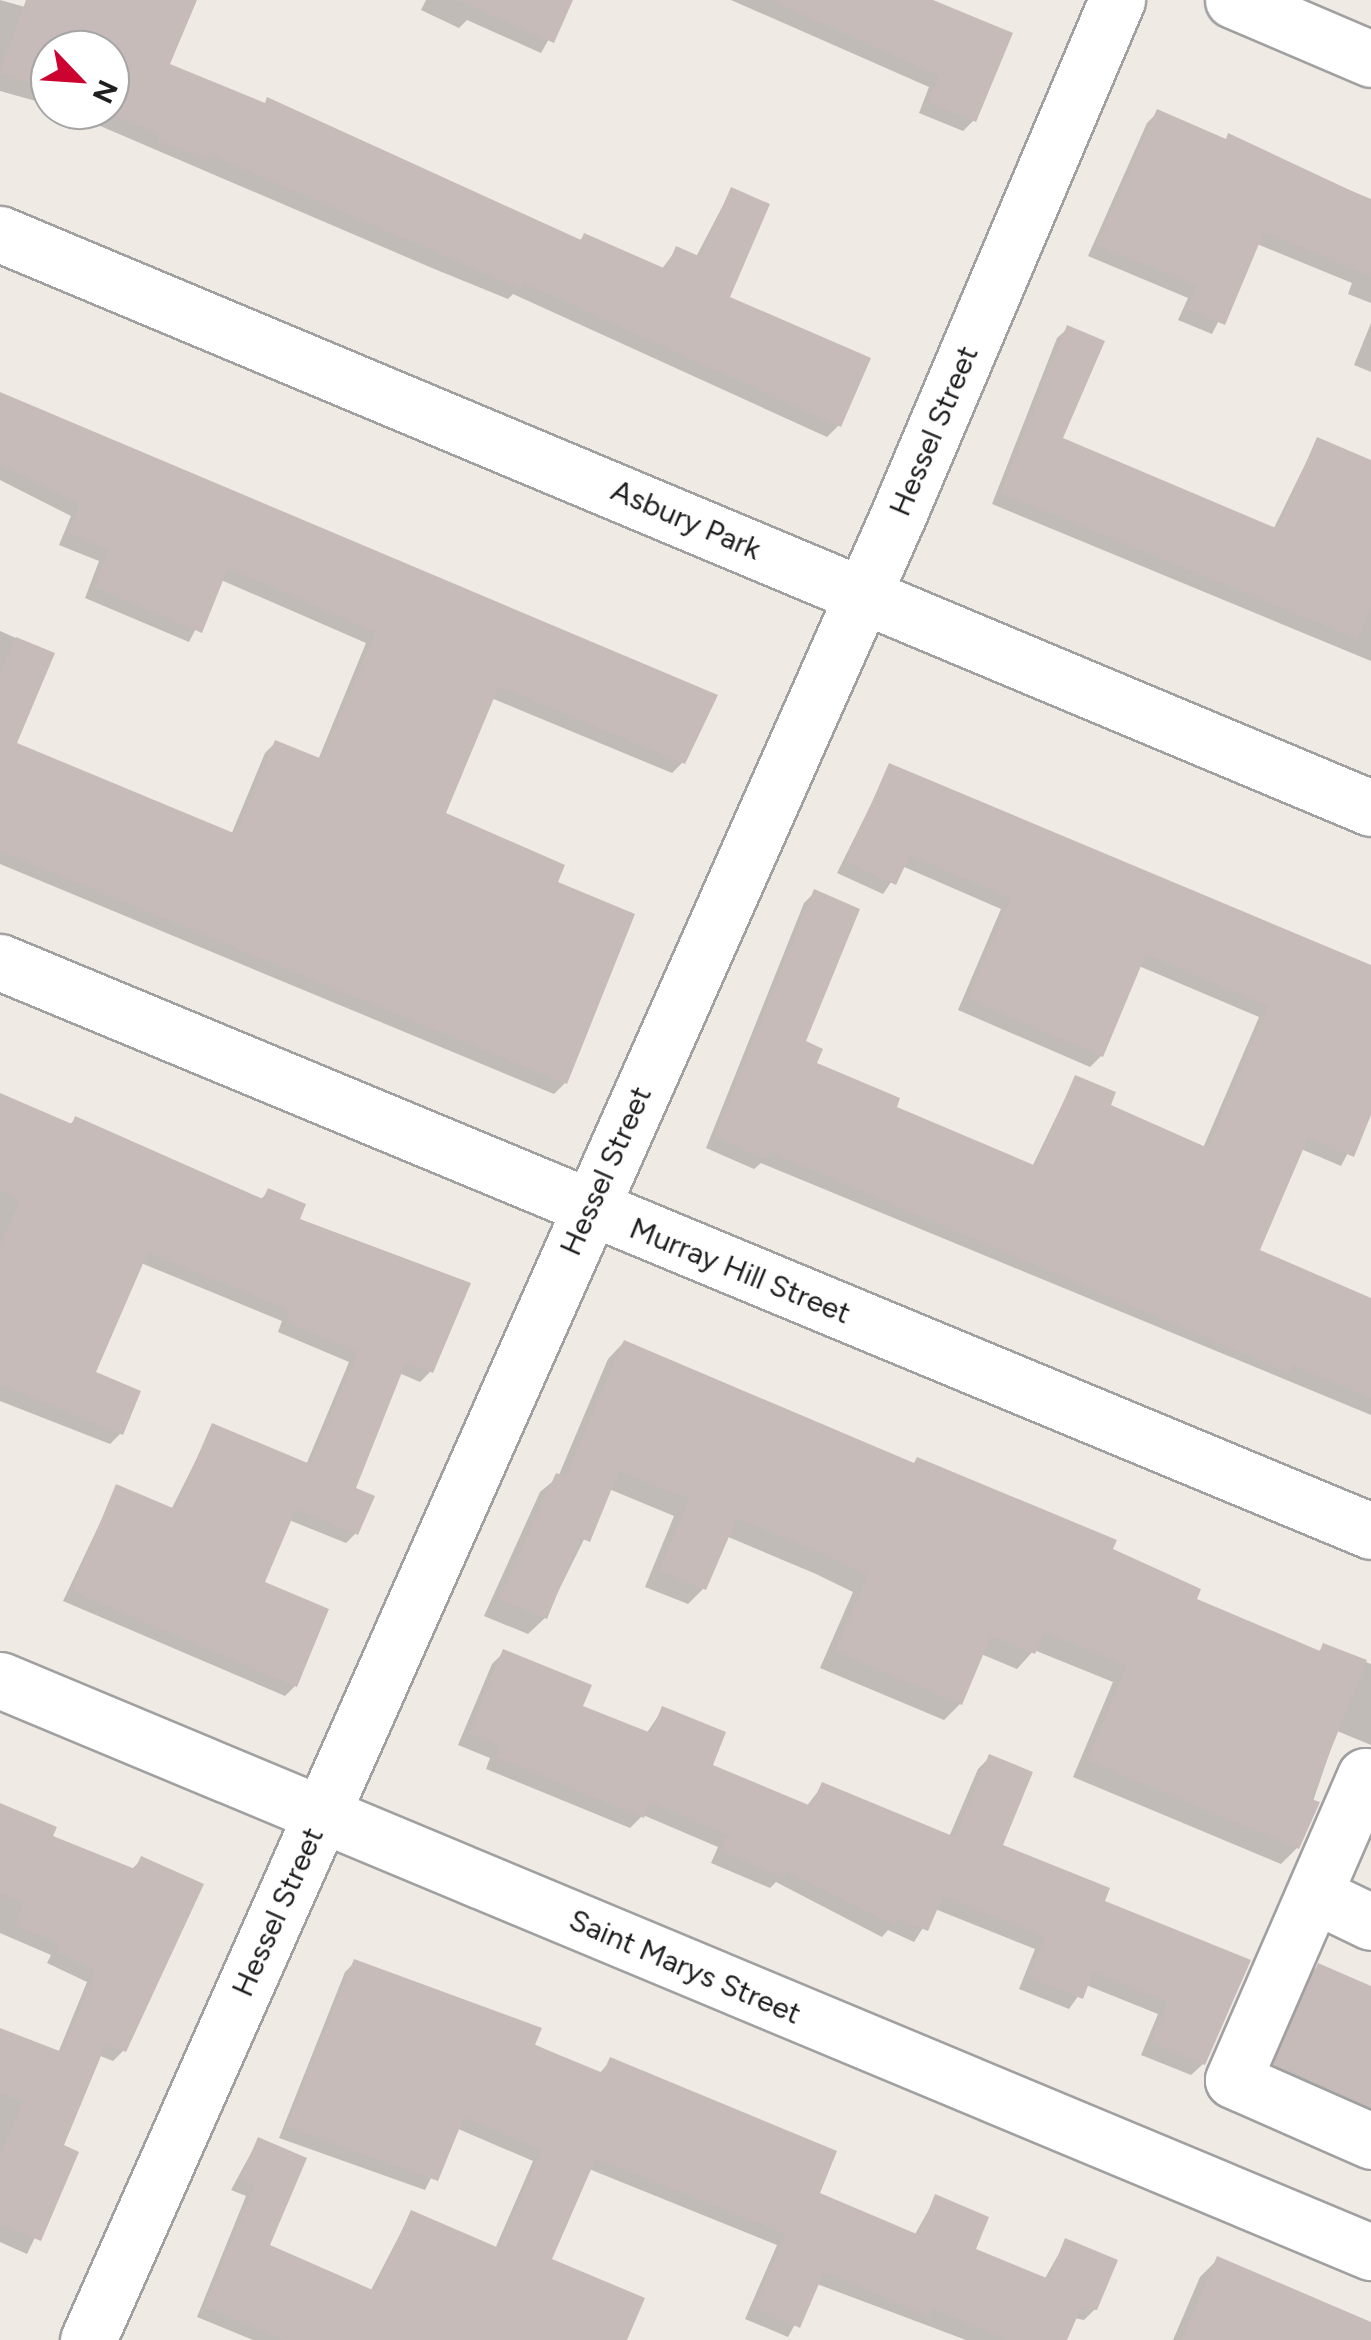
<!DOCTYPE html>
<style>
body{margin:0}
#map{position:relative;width:1371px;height:2340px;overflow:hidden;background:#f0eae5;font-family:Figtree,sans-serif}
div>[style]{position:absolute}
.shadow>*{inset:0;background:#0003}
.building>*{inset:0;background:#c7bbb9}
.roads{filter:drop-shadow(2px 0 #a0a0a0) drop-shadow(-2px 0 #a0a0a0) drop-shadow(0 2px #a0a0a0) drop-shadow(0 -2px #a0a0a0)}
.minor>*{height:55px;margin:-27.5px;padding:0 27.5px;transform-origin:27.5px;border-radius:27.5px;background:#fff}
span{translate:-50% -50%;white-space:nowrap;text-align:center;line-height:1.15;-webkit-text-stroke:9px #fff;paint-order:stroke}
.street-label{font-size:30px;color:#1f1f1f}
.north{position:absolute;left:30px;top:30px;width:100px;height:100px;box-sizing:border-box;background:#fff;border:2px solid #a5a5a5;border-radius:50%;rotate:115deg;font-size:28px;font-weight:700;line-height:40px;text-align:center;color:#1f1f1f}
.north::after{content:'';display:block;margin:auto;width:35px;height:45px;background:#cc0330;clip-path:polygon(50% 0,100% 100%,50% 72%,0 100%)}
</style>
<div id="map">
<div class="shadow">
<i style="clip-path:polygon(0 0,43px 12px,48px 0,194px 0,166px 65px,578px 242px,584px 236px,661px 270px,677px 249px,696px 257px,731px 190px,727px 299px,839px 425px,827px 437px,513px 294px,508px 299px,432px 268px,63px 110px,110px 110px,110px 50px,50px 50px,50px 105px,0 91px)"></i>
<i style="clip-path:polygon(426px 0,571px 0,541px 53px,467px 20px,459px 28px,421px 10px)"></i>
<i style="clip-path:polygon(731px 0,931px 0,974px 120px,963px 131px,919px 113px,929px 87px)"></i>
<i style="clip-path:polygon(1158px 112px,1371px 199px,1371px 303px,1348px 294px,1352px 283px,1257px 244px,1212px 334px,1178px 320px,1188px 298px,1088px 256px,1147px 123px)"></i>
<i style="clip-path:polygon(1371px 323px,1371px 372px,1354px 365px)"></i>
<i style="clip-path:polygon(1068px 328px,1060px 440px,1273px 530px,1317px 440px,1371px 463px,1371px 661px,992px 504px,1057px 338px)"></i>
<i style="clip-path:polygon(0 396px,683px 762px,672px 773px,491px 698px,443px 814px,565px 1083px,554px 1094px,0 864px,0 631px,52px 654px,14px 744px,231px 835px,265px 753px,276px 742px,318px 760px,366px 643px,221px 580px,189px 642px,85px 598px,99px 561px,59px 545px,71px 516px,0 480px)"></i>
<i style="clip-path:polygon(890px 766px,1371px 969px,1371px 1109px,1341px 1166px,1301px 1149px,1257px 1252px,1371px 1300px,1371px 1415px,761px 1163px,754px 1169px,706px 1148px,804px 903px,815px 892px,803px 1042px,813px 1064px,893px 1108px,1032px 1167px,1075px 1078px,1108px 1106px,1203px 1148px,1259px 1017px,1139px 966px,1101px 1056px,1090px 1067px,958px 1010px,1001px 909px,902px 866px,883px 894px,837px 873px)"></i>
<i style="clip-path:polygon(0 1096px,69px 1125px,76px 1119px,260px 1200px,269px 1191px,430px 1372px,420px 1382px,399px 1373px,353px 1489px,356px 1533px,346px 1543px,289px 1520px,261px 1584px,295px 1686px,285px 1696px,63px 1601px,117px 1487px,171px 1510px,213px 1426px,306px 1465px,349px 1362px,278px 1332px,282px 1321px,141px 1263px,93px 1374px,120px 1434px,110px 1444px,0 1401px)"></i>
<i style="clip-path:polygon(624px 1342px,1110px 1550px,1193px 1601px,1317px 1653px,1324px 1646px,1371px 1664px,1371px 1745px,1337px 1731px,1297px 1848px,1281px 1864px,1073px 1777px,1113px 1682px,1034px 1650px,1017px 1669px,981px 1654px,960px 1704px,944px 1720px,820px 1668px,853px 1592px,816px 1574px,726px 1536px,704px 1588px,688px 1604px,645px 1587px,674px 1516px,609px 1489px,545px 1618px,528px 1634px,484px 1616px,540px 1492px,558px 1477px,608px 1359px)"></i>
<i style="clip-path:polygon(504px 1652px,580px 1707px,646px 1734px,663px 1709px,709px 1766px,806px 1807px,823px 1785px,949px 1837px,978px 1769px,990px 1757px,999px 1846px,1101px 1903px,1248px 1961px,1203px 2064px,1191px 2075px,1141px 2055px,1158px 2014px,1086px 1985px,1069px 2009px,1019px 1989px,1035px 1949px,935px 1909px,914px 1942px,888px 1930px,882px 1937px,776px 1882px,770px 1888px,711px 1863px,718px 1847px,643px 1815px,630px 1828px,486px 1769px,490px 1758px,458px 1745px,492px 1664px)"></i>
<i style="clip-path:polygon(0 1807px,50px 1837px,131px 1870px,142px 1859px,123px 2051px,113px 2061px,98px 2055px,60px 2147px,76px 2153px,27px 2254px,0 2242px,0 2030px,58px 2053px,87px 1982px,47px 1963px,51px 1955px,0 1933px)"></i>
<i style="clip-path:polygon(355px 1962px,599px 2074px,611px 2060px,817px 2194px,914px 2236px,936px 2197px,972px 2250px,1044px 2280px,1066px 2241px,1095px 2309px,1084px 2320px,1074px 2318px,1065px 2340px,966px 2340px,817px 2284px,788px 2337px,745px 2319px,777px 2245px,589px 2169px,549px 2260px,625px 2340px,253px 2340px,197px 2317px,246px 2196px,231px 2190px,258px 2140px,267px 2246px,370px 2292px,411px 2213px,495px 2249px,533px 2161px,456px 2128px,425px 2190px,279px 2138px,345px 1972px)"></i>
<i style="clip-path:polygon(1318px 1966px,1371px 1989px,1371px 2128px,1260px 2080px,1302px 1982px)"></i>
<i style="clip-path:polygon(1218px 2259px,1363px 2340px,1173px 2340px,1200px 2277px)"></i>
</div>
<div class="building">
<i style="clip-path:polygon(26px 0,197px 0,170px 64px,265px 103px,267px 97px,581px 240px,584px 233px,666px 269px,676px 246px,701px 257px,731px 187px,770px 204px,730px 297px,871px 358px,841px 427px,524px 283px,521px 289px,209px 154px,206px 160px,157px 140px,159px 134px,101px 110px,110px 110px,110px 50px,50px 50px,49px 90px,0 72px)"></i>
<i style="clip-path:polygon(457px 0,573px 0,554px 43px)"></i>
<i style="clip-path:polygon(771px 0,933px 0,1013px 33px,976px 122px,928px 102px,939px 76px)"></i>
<i style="clip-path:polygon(1157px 109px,1226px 139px,1228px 133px,1371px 200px,1371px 276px,1264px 232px,1225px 325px,1187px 309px,1197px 286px,1097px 245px)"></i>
<i style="clip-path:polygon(1067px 325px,1105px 341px,1063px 438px,1278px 529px,1317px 437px,1371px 460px,1371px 607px,1358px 639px,1001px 493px)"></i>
<i style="clip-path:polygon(0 392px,718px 695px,685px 764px,499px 686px,446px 813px,565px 865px,558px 882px,635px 914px,567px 1084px,0 851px,0 674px,16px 637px,55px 653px,17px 743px,236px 834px,275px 740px,322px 759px,376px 632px,228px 568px,202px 633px,94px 587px,109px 550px,68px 533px,80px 505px,0 464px)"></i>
<i style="clip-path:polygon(889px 763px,1371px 965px,1371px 1115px,1354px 1157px,1308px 1138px,1260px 1250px,1371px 1298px,1371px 1398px,1293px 1365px,1289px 1373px,770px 1152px,767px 1160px,715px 1137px,814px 889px,860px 909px,806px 1041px,823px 1049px,817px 1063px,900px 1098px,897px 1107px,1036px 1166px,1075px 1075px,1116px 1092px,1111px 1105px,1208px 1148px,1268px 1006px,1146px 954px,1103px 1057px,968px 999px,1010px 898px,910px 855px,896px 885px,846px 862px)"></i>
<i style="clip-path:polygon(0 1093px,72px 1124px,75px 1116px,263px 1199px,268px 1188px,306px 1204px,300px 1219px,471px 1283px,433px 1373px,406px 1362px,356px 1488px,375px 1496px,358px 1535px,296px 1509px,265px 1582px,329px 1609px,297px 1687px,72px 1591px,116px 1484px,175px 1509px,212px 1423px,310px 1464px,358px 1352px,286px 1322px,290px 1311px,148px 1252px,96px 1372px,141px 1391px,123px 1435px,0 1384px,0 1246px,20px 1199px,0 1190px)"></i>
<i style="clip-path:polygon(624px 1340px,914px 1463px,917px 1457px,1117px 1540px,1113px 1549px,1201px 1589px,1197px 1599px,1320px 1651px,1323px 1643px,1367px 1660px,1311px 1799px,1320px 1802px,1299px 1849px,1087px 1760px,1127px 1666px,1045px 1632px,1035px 1654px,991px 1636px,962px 1705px,835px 1651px,868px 1575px,833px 1558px,737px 1518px,706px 1590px,659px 1570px,689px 1499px,619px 1471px,590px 1542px,580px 1538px,547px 1619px,499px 1599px,556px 1473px,565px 1477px)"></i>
<i style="clip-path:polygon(503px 1649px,592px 1685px,583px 1706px,651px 1733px,662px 1706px,726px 1732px,713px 1765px,811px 1806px,822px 1782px,955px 1837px,989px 1754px,1033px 1772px,1003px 1845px,1110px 1888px,1105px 1901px,1251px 1960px,1205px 2065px,1151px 2043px,1168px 2002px,1093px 1972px,1083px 1999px,1029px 1977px,1045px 1937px,943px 1896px,928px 1931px,898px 1919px,896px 1926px,787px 1871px,784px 1878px,721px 1851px,728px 1835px,650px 1802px,644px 1818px,496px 1757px,500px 1746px,469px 1733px)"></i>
<i style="clip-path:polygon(0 1803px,57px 1827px,53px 1836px,135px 1869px,141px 1856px,204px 1884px,126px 2052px,106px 2044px,64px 2145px,79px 2152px,41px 2241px,0 2224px,0 2156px,23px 2102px,0 2093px,0 2028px,62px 2052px,96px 1971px,56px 1952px,60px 1944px,15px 1925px,24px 1903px,0 1893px)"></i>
<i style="clip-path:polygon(354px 1959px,542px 2028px,535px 2045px,603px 2073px,610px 2057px,837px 2151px,820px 2193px,919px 2235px,935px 2194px,989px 2217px,976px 2249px,1049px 2279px,1065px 2238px,1118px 2260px,1097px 2310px,1081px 2308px,1067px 2340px,1008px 2340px,932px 2308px,929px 2316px,824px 2272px,800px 2328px,754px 2308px,786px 2234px,596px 2158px,552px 2259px,645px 2298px,627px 2340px,284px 2340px,205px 2307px,255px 2185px,240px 2179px,258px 2137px,307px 2158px,270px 2245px,375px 2291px,411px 2210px,499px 2248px,542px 2150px,464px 2117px,438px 2181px,287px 2127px)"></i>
<i style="clip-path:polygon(1318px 1963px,1371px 1986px,1371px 2107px,1274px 2064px)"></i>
<i style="clip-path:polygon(1217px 2256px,1371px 2322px,1371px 2340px,1182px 2340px)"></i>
</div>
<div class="roads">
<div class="minor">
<i style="left:1233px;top:0;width:150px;rotate:23.1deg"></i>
<i style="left:0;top:234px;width:1486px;rotate:22.72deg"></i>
<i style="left:0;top:962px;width:1484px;rotate:22.54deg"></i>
<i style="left:0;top:1680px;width:1486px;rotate:22.65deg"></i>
<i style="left:1371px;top:1778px;width:6px;rotate:-162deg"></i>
<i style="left:1365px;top:1776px;width:331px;rotate:113.5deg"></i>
<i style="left:1233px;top:2080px;width:151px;rotate:23.8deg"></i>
<i style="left:1315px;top:1895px;width:62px;rotate:25.7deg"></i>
<i style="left:88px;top:2340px;width:1994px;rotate:-66.06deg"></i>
<i style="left:897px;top:518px;width:563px;rotate:-66.99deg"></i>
</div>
</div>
<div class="street-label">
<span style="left:934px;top:431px;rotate:-67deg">Hessel Street</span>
<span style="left:686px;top:520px;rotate:23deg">Asbury Park</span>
<span style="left:606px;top:1171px;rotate:-66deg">Hessel Street</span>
<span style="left:740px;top:1271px;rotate:22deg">Murray Hill Street</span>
<span style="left:278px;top:1912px;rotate:-66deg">Hessel Street</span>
<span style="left:685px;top:1967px;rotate:23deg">Saint Marys Street</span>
</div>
<div class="north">N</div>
</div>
